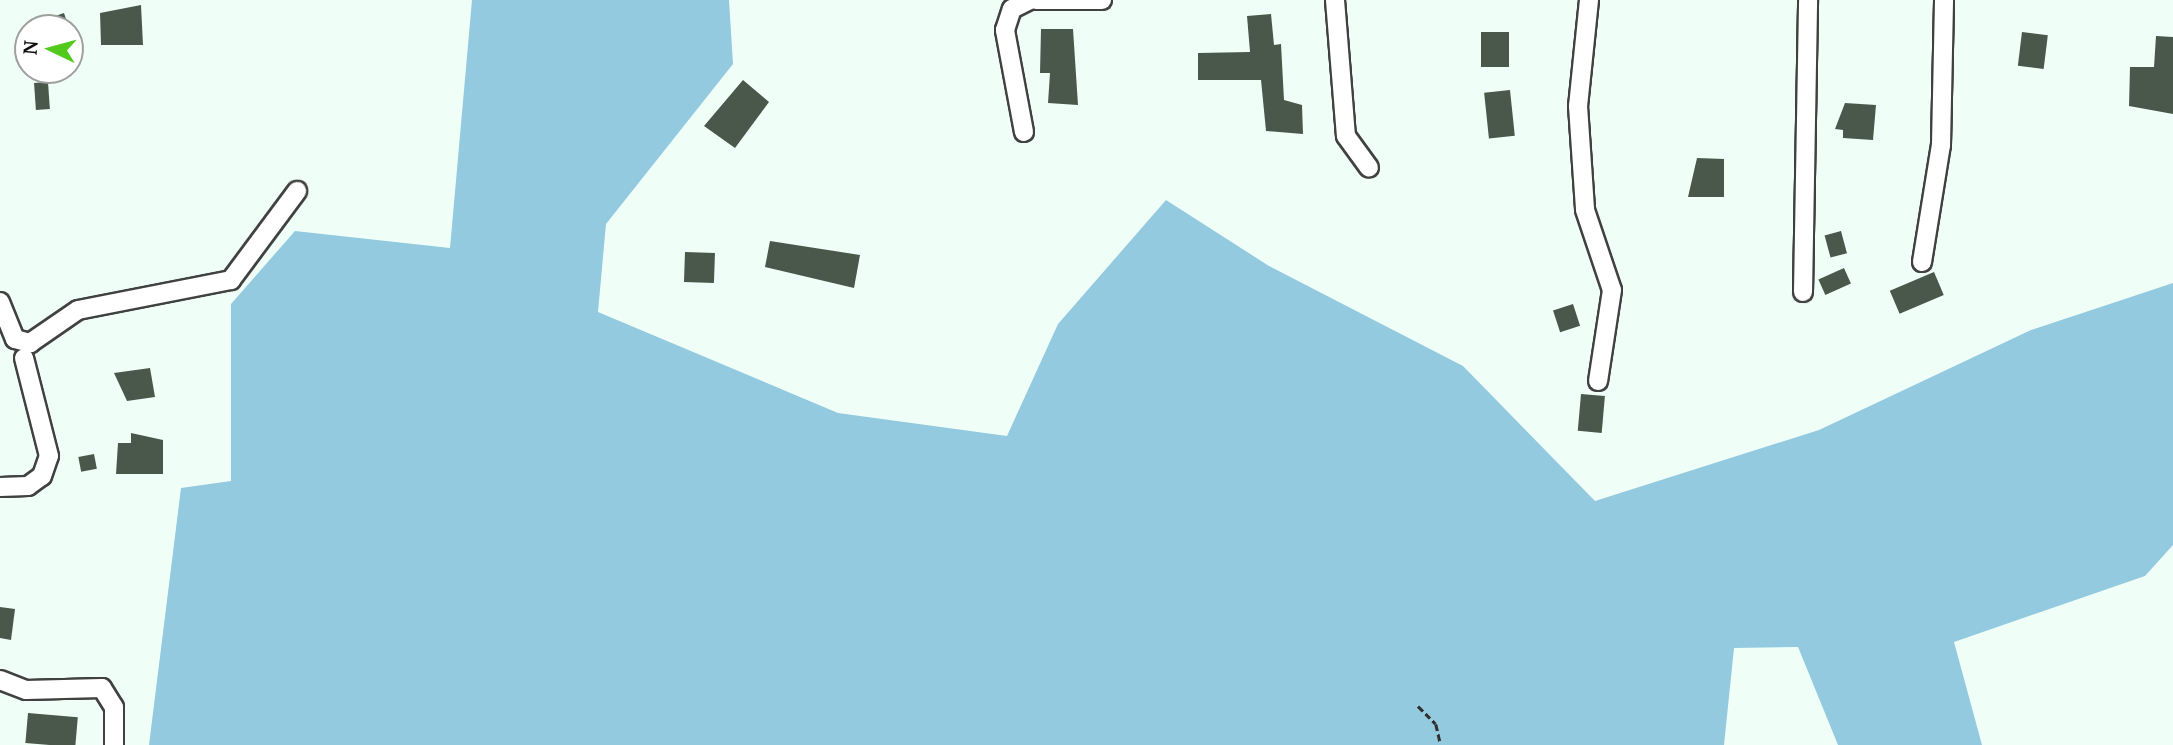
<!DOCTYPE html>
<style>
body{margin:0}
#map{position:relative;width:2173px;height:745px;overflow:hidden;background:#effff8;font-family:"PT Serif",serif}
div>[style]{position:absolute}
.forest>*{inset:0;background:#94cadf}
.building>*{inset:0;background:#4a584b;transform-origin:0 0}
.path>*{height:2.5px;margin-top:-1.25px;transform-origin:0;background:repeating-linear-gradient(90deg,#303030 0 7px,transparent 0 10.5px)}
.roads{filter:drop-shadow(2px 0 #414141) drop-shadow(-2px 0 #414141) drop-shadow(0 2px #414141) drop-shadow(0 -2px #414141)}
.minor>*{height:18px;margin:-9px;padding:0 9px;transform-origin:9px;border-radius:9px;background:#fff}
span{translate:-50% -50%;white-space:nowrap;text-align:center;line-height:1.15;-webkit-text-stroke:7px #fff;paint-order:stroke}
.north{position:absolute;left:14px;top:14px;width:70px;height:70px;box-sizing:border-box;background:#fff;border:2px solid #9f9f9f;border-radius:50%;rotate:275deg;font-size:19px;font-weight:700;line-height:28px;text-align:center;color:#0e0e0e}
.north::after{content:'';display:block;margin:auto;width:24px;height:32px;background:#52ca1b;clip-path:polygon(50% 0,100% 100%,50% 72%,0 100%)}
</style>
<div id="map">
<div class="forest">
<i style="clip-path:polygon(472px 0,729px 0,733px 64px,606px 224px,598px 312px,838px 413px,1007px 436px,1058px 324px,1166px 200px,1269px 266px,1463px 366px,1595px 501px,1819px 430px,2031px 330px,2173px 283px,2173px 545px,2145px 576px,1954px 642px,1982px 745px,1838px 745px,1798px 647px,1734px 648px,1724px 745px,149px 745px,181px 488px,231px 481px,231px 304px,295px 231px,450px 248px)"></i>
</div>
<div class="building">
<i style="clip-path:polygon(141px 5px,143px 45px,101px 45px,100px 13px)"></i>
<i style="clip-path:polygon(64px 13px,69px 28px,26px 28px,26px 26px)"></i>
<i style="clip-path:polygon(1271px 14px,1274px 45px,1281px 44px,1284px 100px,1302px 105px,1303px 134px,1266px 131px,1261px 80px,1198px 80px,1198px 53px,1250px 52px,1247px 16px)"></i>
<i style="clip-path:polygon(1041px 29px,1073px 29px,1078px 105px,1048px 103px,1050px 73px,1040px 73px)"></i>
<i style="left:1509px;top:32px;width:35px;height:28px;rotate:90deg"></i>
<i style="left:2022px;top:32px;width:26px;height:34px;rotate:7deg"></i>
<i style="clip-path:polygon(2156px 36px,2173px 37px,2173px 114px,2129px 106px,2130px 67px,2154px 67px)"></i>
<i style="clip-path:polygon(743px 80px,769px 102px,735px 148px,704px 126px)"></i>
<i style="left:48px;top:82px;width:27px;height:14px;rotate:86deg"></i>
<i style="left:1510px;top:90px;width:46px;height:26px;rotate:84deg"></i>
<i style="clip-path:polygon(1845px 103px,1876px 105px,1873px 140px,1843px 138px,1843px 130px,1835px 129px)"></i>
<i style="clip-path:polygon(1697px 158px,1724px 159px,1724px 197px,1688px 197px)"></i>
<i style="left:1841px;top:231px;width:23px;height:17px;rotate:75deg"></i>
<i style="clip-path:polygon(770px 241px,860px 255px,854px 288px,765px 267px)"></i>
<i style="left:685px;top:252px;width:30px;height:30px;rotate:2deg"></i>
<i style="left:1844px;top:268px;width:17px;height:28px;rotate:66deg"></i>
<i style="left:1934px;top:272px;width:25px;height:48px;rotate:67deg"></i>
<i style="left:1573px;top:304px;width:23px;height:21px;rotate:72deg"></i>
<i style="clip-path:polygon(150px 368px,155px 397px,127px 401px,114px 373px)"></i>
<i style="left:1581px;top:394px;width:24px;height:37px;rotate:5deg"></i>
<i style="clip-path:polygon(131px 433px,163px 440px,163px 474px,116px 474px,118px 443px,131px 443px)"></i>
<i style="left:94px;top:454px;width:15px;height:16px;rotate:79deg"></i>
<i style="clip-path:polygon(0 607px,15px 609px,11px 640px,0 638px)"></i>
<i style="left:28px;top:713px;width:50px;height:30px;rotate:5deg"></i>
</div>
<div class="path">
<i style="left:1418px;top:706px;width:25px;rotate:45deg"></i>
<i style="left:1436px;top:724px;width:22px;rotate:77deg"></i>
</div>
<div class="roads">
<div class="minor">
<i style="left:1036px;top:0;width:66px"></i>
<i style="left:1335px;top:0;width:136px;rotate:85.4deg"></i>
<i style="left:1346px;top:136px;width:39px;rotate:54deg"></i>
<i style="left:1589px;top:0;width:107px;rotate:95.9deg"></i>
<i style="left:1578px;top:106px;width:104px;rotate:86.1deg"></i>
<i style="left:1585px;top:210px;width:84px;rotate:71.4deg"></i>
<i style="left:1612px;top:290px;width:92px;rotate:98.7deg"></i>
<i style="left:1024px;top:132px;width:104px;rotate:-100.6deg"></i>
<i style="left:1005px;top:30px;width:22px;rotate:-72deg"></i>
<i style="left:1012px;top:9px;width:20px;rotate:-27deg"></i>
<i style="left:1922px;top:262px;width:119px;rotate:-80.8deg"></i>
<i style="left:1941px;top:145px;width:145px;rotate:-88.8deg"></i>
<i style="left:1803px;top:292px;width:292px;rotate:-89deg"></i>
<i style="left:0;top:302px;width:40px;rotate:68deg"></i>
<i style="left:15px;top:339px;width:16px;rotate:15deg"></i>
<i style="left:30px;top:343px;width:58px;rotate:-34.5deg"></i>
<i style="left:78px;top:310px;width:156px;rotate:-11.1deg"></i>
<i style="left:231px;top:280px;width:111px;rotate:-53.4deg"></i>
<i style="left:0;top:487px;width:28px;rotate:-2deg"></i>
<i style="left:28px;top:486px;width:17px;rotate:-36deg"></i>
<i style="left:42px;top:476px;width:21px;rotate:-71deg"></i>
<i style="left:49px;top:456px;width:101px;rotate:-104.3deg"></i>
<i style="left:0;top:680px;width:28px;rotate:21deg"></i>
<i style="left:26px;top:690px;width:76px;rotate:-1.5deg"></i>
<i style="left:102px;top:688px;width:22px;rotate:58deg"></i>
<i style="left:114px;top:707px;width:38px;rotate:90deg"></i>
</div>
</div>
<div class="north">N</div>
</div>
